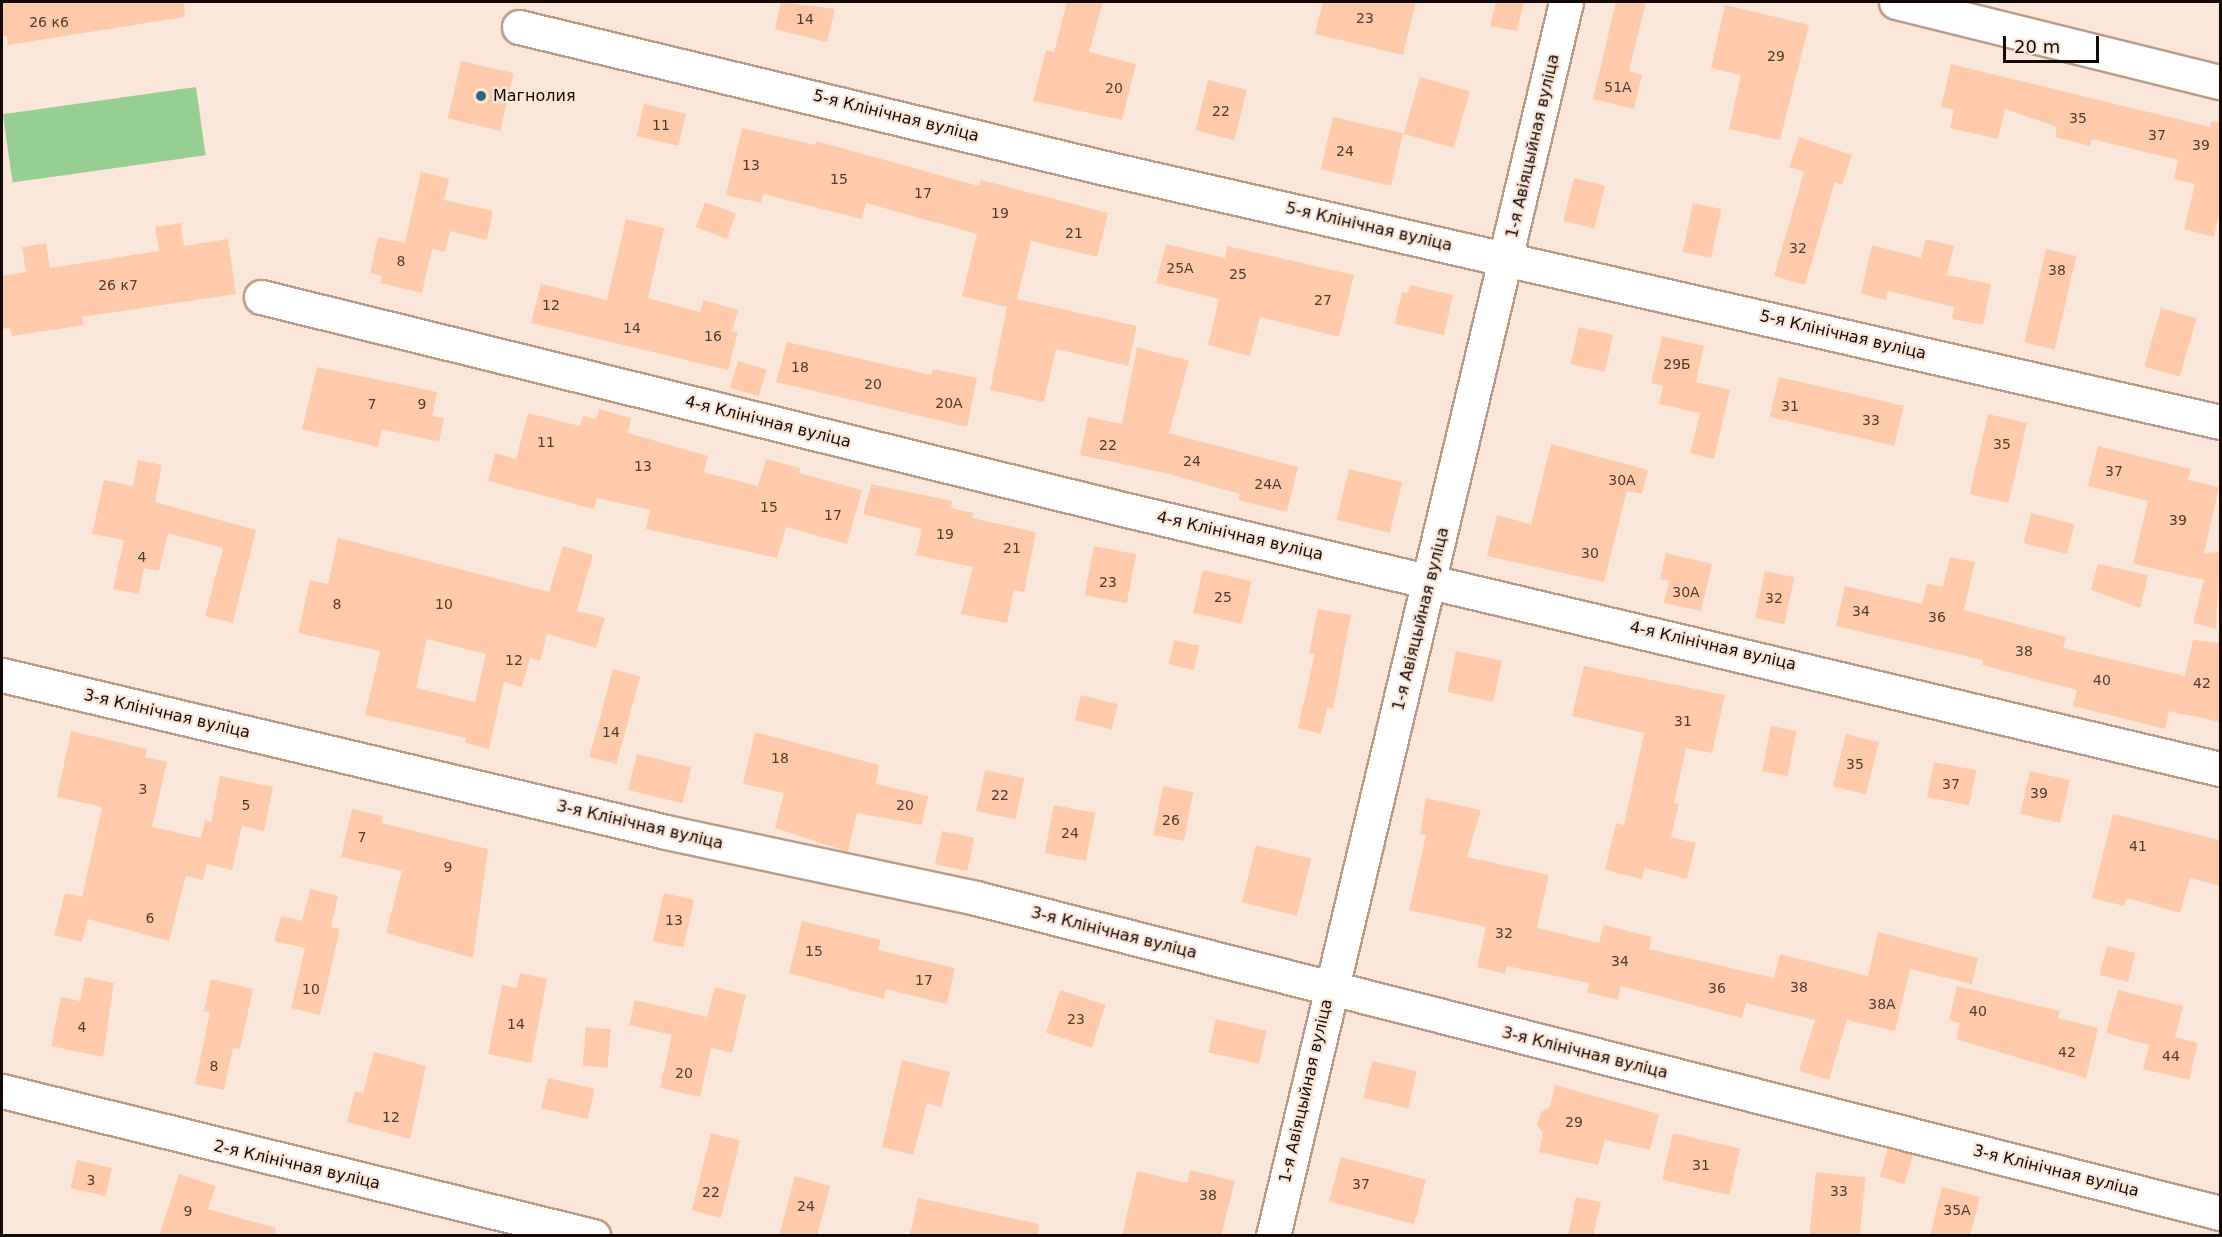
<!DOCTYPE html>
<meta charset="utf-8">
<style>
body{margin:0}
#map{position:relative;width:2222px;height:1237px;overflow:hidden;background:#fbe7da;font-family:"DejaVu Sans",sans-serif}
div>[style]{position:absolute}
.green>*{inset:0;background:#96cf91;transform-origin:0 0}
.building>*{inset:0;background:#ffcaa9;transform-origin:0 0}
.roads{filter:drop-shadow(2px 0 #ba9b87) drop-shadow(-2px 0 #ba9b87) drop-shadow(0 2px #ba9b87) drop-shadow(0 -2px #ba9b87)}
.minor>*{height:33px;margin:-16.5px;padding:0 16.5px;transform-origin:16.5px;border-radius:16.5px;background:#fff}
.dots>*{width:16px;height:16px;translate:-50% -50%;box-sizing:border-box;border:3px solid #fbe7da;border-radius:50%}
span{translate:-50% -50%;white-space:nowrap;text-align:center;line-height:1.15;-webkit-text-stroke:4.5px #fbe7da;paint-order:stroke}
.number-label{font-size:14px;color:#4f392d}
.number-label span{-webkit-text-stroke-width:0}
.poi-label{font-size:16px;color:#140904}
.left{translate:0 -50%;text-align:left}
.street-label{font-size:16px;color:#140904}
.frame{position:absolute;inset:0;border:3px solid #140904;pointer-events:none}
.scale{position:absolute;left:2003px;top:36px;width:96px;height:27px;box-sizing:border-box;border:3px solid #140904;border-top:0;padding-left:8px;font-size:18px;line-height:21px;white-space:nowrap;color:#140904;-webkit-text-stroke:4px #fbe7da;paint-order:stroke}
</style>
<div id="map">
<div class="green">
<i style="left:196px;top:87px;width:69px;height:195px;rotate:82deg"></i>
</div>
<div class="building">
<i style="clip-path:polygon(2px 2px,184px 2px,185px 17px,8px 45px,7px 36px,2px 36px)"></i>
<i style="clip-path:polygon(781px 2px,835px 9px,827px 42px,775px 29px)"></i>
<i style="clip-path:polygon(1067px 2px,1103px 2px,1089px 52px,1136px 64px,1122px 120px,1033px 101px,1046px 50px,1054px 52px)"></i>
<i style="clip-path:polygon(1323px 2px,1416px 2px,1403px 55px,1315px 34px)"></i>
<i style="clip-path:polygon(1496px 2px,1524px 2px,1517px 31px,1490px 26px)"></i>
<i style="clip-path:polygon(1616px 2px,1646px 2px,1629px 71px,1642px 75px,1634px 109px,1593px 99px)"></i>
<i style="clip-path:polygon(1725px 5px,1809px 25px,1780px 140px,1729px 129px,1741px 75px,1711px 68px)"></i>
<i style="left:461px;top:61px;width:54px;height:59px;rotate:13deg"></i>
<i style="clip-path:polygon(1951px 64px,2210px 127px,2211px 121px,2220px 122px,2220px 209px,2214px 237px,2184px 229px,2195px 184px,2174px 179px,2178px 160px,2092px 139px,2090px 146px,2055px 137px,2057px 127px,2005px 109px,1998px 139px,1950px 128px,1954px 110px,1941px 107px)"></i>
<i style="left:1420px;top:77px;width:52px;height:59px;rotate:16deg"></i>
<i style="left:1208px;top:80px;width:40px;height:52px;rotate:14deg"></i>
<i style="left:644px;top:104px;width:43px;height:33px;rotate:13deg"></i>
<i style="left:1333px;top:117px;width:72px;height:54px;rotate:13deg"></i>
<i style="clip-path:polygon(742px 128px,815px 145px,816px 141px,979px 186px,981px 180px,1108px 213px,1097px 257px,1031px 241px,1017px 299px,1137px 326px,1128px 366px,1056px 349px,1044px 402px,990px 390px,1007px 307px,962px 296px,977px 234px,866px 203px,862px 219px,763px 194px,761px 203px,726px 195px)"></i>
<i style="clip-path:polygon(1799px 137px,1852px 155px,1842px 185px,1835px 182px,1805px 285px,1774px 276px,1804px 172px,1789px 167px)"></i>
<i style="clip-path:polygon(421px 172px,449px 179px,444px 200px,493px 211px,487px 240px,450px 231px,445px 252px,432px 249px,422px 293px,380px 283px,382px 276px,370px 273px,378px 237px,405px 243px)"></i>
<i style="left:1574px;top:178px;width:32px;height:44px;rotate:14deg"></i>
<i style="left:705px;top:202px;width:33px;height:27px;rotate:20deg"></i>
<i style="left:1693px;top:203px;width:29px;height:50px;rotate:12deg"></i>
<i style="clip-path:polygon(626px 219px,664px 228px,648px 298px,700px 312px,703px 300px,738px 310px,732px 331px,738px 332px,728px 370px,531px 323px,541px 284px,607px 300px)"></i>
<i style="clip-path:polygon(181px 223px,184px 246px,228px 239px,236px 294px,82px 317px,84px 325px,12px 336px,10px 328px,2px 329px,2px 276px,26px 272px,22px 247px,46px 243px,50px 268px,159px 251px,155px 227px)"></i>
<i style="clip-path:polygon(1926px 239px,1954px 246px,1947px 275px,1991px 284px,1983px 325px,1952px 319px,1954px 307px,1888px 291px,1886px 300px,1861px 294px,1872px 245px,1921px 258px)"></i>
<i style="clip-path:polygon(1166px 244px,1225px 258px,1227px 246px,1354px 275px,1339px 337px,1260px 317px,1250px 356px,1208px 345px,1219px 299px,1156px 283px)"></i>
<i style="left:2046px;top:249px;width:31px;height:96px;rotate:13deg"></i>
<i style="clip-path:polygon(1410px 285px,1453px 295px,1444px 335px,1395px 324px,1402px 292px,1408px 293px)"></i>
<i style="left:2161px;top:308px;width:37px;height:61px;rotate:16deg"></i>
<i style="left:1579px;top:327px;width:35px;height:38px;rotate:13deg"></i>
<i style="clip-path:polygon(1662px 336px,1704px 346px,1696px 382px,1730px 390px,1714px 459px,1690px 453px,1700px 413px,1659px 404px,1663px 386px,1651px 383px)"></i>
<i style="clip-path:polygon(787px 342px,931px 375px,933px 369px,977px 378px,967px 427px,776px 382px)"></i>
<i style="clip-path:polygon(1137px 347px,1189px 361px,1169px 433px,1298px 467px,1287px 512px,1238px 500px,1240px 494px,1165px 473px,1080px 455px,1088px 417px,1122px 424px)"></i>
<i style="left:738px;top:361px;width:30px;height:28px;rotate:17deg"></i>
<i style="clip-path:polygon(317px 367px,437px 392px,432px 416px,444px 418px,439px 442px,382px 429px,378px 447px,302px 429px)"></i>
<i style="left:1779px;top:377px;width:128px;height:41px;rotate:13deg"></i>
<i style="clip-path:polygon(599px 409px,631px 418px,628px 433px,708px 456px,704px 472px,758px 486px,766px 459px,800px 468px,799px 473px,862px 490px,847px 544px,786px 527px,777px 558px,646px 529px,650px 510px,597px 498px,594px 509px,488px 481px,495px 453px,516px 459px,528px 413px,580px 426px,583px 416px,596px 419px)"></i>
<i style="left:1988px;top:414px;width:40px;height:82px;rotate:13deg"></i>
<i style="clip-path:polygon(1551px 444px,1648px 470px,1642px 494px,1627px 491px,1604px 582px,1487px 556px,1497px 515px,1531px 524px)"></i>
<i style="clip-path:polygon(2098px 446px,2191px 469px,2188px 480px,2219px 487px,2204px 553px,2220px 552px,2216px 629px,2193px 623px,2204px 580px,2133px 564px,2148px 501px,2088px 486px)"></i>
<i style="clip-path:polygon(138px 460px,162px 465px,155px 502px,256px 530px,233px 623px,205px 616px,223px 548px,168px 533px,159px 571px,144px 568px,139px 594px,113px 589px,124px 540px,92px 534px,104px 480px,133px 486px)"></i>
<i style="left:1349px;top:469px;width:55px;height:52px;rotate:14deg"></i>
<i style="clip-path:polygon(871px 484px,952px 501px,951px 508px,974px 513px,972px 518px,1036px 532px,1024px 592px,1014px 590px,1007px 623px,961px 614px,973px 567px,916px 555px,922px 529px,863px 514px)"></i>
<i style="left:2031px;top:513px;width:45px;height:31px;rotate:14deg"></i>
<i style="clip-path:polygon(evenodd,338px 538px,549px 592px,563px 546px,593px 555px,577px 611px,605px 618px,596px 648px,547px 634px,540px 661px,530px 658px,522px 687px,504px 682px,489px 749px,465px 743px,466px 738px,365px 715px,380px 651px,298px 633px,310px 580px,328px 584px,338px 538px,427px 639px,486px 654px,475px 702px,416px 688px,427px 639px)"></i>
<i style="left:1094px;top:546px;width:43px;height:50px;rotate:11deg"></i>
<i style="clip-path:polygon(1666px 553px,1712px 564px,1701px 611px,1664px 603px,1669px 581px,1660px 579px)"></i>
<i style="clip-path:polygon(1950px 557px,1975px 562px,1964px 610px,2066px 637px,2063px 648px,2185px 676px,2193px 640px,2220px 643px,2220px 722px,2169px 711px,2165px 729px,2073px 706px,2077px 690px,1982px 665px,1983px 660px,1836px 626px,1845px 586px,1922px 604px,1927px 583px,1943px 587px)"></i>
<i style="clip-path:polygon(2098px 564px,2148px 575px,2140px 608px,2091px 590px)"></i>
<i style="left:1203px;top:570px;width:50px;height:44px;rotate:13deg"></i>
<i style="left:1765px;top:571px;width:30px;height:48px;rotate:12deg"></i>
<i style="clip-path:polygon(1318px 609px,1351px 615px,1333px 709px,1327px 708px,1321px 734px,1298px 728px,1315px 654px,1309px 653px)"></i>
<i style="left:1174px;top:640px;width:26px;height:25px;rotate:13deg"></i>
<i style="left:1456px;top:651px;width:47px;height:42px;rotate:12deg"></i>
<i style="clip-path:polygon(1584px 666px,1725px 695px,1712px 753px,1686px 748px,1674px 803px,1679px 804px,1671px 837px,1696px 843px,1687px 879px,1645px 868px,1642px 879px,1605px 870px,1616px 823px,1624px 825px,1644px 733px,1572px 716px)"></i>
<i style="left:613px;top:669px;width:28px;height:91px;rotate:15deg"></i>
<i style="left:1081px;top:695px;width:38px;height:26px;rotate:14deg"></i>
<i style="left:1771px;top:726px;width:26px;height:46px;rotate:11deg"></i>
<i style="clip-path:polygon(71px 731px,147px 749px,145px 757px,167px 762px,152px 827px,201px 838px,205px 820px,211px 822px,220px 776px,273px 787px,264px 831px,242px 826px,232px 870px,207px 864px,203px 880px,186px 876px,169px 941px,88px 919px,82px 942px,54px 935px,65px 893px,82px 897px,102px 807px,57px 797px)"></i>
<i style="clip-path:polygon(755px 732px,879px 765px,876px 784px,928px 796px,922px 825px,857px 813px,848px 852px,775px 828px,784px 793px,743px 784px)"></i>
<i style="left:1846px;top:734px;width:34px;height:54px;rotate:14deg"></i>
<i style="left:637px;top:754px;width:56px;height:37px;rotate:14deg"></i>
<i style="left:1934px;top:762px;width:43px;height:36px;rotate:11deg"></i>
<i style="left:985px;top:770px;width:40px;height:42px;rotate:12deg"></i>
<i style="left:2030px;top:771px;width:41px;height:44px;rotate:13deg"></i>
<i style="left:1163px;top:786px;width:31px;height:50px;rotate:11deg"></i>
<i style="clip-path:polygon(1426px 798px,1481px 810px,1467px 857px,1549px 875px,1537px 928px,1599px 943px,1604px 925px,1652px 937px,1649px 949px,1774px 978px,1780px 954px,1868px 976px,1878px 932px,1978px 958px,1972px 984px,1910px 969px,1895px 1031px,1847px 1020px,1829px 1080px,1799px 1071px,1815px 1020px,1746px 1003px,1742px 1018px,1621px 986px,1618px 1000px,1587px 992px,1589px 983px,1507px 966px,1505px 974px,1477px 967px,1486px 927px,1409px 910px,1426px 835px,1420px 834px)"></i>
<i style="left:1054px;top:805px;width:42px;height:49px;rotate:11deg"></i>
<i style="clip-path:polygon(352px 809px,383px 816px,381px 823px,488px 849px,473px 958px,386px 933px,402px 871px,341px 857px)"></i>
<i style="clip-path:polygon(2113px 814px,2220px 840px,2220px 886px,2190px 878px,2180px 913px,2127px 898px,2124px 906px,2092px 898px)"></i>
<i style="left:942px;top:831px;width:33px;height:34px;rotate:12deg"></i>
<i style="left:1256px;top:845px;width:57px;height:59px;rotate:14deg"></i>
<i style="clip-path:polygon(310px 889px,338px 896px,331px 927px,340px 929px,320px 1015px,291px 1008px,305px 948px,274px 941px,281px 916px,302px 921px)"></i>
<i style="left:664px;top:893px;width:31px;height:49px;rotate:13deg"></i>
<i style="clip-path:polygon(802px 921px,881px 940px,878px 950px,955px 968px,947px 1004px,886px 989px,884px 999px,789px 973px)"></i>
<i style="left:2107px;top:946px;width:29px;height:30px;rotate:14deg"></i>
<i style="clip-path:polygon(520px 973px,547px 979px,531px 1063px,488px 1054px,502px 985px,517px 988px)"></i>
<i style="clip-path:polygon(85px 977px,114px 983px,103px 1057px,51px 1046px,61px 997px,80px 1001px)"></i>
<i style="clip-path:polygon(211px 979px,253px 989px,240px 1049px,233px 1048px,224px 1090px,195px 1084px,210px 1012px,204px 1011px)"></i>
<i style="clip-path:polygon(1957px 986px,2060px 1011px,2058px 1018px,2098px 1028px,2086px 1078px,1956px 1039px,1960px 1023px,1949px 1020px)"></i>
<i style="clip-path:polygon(715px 987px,746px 995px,732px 1053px,711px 1048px,700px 1097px,660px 1088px,672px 1035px,629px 1025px,635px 1000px,707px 1017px)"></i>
<i style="left:1060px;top:990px;width:48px;height:45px;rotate:18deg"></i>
<i style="clip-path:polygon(2118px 990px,2183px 1006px,2175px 1037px,2198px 1043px,2189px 1080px,2143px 1069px,2149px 1045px,2106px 1033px)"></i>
<i style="left:1216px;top:1019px;width:52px;height:34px;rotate:13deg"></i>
<i style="left:586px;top:1027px;width:25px;height:39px;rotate:5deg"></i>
<i style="clip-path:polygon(374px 1052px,426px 1066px,410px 1139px,347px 1122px,355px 1091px,363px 1093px)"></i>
<i style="clip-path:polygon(902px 1060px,950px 1072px,941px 1107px,927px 1103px,913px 1155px,882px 1147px)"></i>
<i style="left:1372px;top:1061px;width:46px;height:38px;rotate:13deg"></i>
<i style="left:548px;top:1078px;width:48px;height:31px;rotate:13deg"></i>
<i style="clip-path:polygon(1555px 1085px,1659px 1114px,1650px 1150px,1605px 1140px,1598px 1165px,1539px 1152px,1543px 1133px,1537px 1125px,1541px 1112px,1550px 1107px)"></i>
<i style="left:711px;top:1133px;width:30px;height:80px;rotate:14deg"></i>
<i style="left:1673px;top:1133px;width:69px;height:48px;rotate:13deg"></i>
<i style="left:1888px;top:1148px;width:26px;height:30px;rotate:16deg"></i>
<i style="left:1341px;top:1157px;width:88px;height:46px;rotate:15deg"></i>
<i style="left:77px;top:1160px;width:36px;height:29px;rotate:13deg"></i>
<i style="clip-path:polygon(1190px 1170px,1235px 1181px,1221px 1236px,1122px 1236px,1137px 1171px,1187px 1183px)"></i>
<i style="left:1816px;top:1172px;width:50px;height:64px;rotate:6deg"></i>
<i style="clip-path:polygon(179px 1174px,216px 1186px,208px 1209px,276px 1228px,275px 1236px,159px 1236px)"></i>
<i style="clip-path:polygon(795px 1176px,830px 1186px,817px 1236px,779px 1236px)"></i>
<i style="clip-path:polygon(1942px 1187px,1980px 1197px,1970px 1236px,1930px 1236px)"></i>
<i style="clip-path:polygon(1576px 1197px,1601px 1202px,1593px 1236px,1568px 1236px)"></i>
<i style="clip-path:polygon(918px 1198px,1039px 1224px,1038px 1236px,910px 1236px)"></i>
</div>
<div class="roads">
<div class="minor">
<i style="left:1896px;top:2px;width:334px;rotate:13.9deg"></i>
<i style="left:519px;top:27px;width:603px;rotate:13.53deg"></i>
<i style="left:1105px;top:168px;width:1144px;rotate:12.83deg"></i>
<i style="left:261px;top:297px;width:896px;rotate:13.82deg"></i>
<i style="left:1131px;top:511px;width:1119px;rotate:13.33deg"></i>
<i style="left:2px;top:675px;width:682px;rotate:13.3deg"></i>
<i style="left:666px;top:832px;width:317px;rotate:12deg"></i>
<i style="left:976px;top:898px;width:1283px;rotate:14.21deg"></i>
<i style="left:2px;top:1091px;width:609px;rotate:13.79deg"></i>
<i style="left:1273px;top:1236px;width:1268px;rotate:-76.64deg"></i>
</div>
</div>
<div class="dots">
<i style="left:481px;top:96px;background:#286a7c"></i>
</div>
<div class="number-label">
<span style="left:1365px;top:18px">23</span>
<span style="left:805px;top:19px">14</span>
<span style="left:49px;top:22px">26 к6</span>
<span style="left:1776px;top:56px">29</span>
<span style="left:1618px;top:87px">51А</span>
<span style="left:1114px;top:88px">20</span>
<span style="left:1221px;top:111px">22</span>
<span style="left:2078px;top:118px">35</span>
<span style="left:661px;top:125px">11</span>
<span style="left:2157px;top:135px">37</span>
<span style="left:2201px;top:145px">39</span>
<span style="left:1345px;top:151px">24</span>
<span style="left:751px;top:165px">13</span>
<span style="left:839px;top:179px">15</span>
<span style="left:923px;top:193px">17</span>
<span style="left:1000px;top:213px">19</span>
<span style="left:1074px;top:233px">21</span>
<span style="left:1798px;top:248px">32</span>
<span style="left:401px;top:261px">8</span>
<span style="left:1180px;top:268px">25А</span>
<span style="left:2057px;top:270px">38</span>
<span style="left:1238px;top:274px">25</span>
<span style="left:118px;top:285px">26 к7</span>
<span style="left:1323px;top:300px">27</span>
<span style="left:551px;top:305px">12</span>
<span style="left:632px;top:328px">14</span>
<span style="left:713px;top:336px">16</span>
<span style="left:1677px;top:364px">29Б</span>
<span style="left:800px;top:367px">18</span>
<span style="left:873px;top:384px">20</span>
<span style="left:949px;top:403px">20А</span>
<span style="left:372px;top:404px">7</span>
<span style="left:422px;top:404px">9</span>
<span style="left:1790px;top:406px">31</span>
<span style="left:1871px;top:420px">33</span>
<span style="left:546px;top:442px">11</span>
<span style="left:2002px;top:444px">35</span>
<span style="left:1108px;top:445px">22</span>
<span style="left:1192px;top:461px">24</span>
<span style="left:643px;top:466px">13</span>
<span style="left:2114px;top:471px">37</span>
<span style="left:1622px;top:480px">30А</span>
<span style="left:1268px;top:484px">24А</span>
<span style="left:769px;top:507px">15</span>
<span style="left:833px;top:515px">17</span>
<span style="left:2178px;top:520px">39</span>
<span style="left:945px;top:534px">19</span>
<span style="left:1012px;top:548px">21</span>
<span style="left:1590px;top:553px">30</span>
<span style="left:142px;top:557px">4</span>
<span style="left:1108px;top:582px">23</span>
<span style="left:1686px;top:592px">30А</span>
<span style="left:1223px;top:597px">25</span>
<span style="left:1774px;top:598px">32</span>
<span style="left:337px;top:604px">8</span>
<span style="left:444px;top:604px">10</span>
<span style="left:1861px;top:611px">34</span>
<span style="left:1937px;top:617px">36</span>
<span style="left:2024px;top:651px">38</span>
<span style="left:514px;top:660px">12</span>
<span style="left:2102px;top:680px">40</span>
<span style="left:2202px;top:683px">42</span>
<span style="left:1683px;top:721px">31</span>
<span style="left:611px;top:732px">14</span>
<span style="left:780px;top:758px">18</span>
<span style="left:1855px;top:764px">35</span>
<span style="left:1951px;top:784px">37</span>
<span style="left:143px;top:789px">3</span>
<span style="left:2039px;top:793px">39</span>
<span style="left:1000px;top:795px">22</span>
<span style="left:246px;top:805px">5</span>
<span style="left:905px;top:805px">20</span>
<span style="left:1171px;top:820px">26</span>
<span style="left:1070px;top:833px">24</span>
<span style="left:362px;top:837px">7</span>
<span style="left:2138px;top:846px">41</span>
<span style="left:448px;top:867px">9</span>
<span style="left:150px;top:918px">6</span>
<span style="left:674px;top:920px">13</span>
<span style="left:1504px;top:933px">32</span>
<span style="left:814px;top:951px">15</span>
<span style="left:1620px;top:961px">34</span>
<span style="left:924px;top:980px">17</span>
<span style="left:1799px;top:987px">38</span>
<span style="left:1717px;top:988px">36</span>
<span style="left:311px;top:989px">10</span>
<span style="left:1882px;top:1004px">38А</span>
<span style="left:1978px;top:1011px">40</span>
<span style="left:1076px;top:1019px">23</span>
<span style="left:516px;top:1024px">14</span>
<span style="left:82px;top:1027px">4</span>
<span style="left:2067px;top:1052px">42</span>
<span style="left:2171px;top:1056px">44</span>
<span style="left:214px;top:1066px">8</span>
<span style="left:684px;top:1073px">20</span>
<span style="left:391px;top:1117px">12</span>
<span style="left:1574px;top:1122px">29</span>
<span style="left:1701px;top:1165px">31</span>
<span style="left:91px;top:1180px">3</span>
<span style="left:1361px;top:1184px">37</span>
<span style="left:1839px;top:1191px">33</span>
<span style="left:711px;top:1192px">22</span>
<span style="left:1208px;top:1195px">38</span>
<span style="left:806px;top:1206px">24</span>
<span style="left:1957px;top:1210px">35А</span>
<span style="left:188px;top:1211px">9</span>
</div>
<div class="poi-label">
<span class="left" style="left:493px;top:96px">Магнолия</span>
</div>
<div class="street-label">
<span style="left:896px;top:116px;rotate:14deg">5-я Клінічная вуліца</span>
<span style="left:1533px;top:146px;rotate:-77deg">1-я Авіяцыйная вуліца</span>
<span style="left:1369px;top:227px;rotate:13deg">5-я Клінічная вуліца</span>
<span style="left:1843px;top:335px;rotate:13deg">5-я Клінічная вуліца</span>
<span style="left:768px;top:422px;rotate:14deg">4-я Клінічная вуліца</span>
<span style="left:1240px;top:536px;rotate:13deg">4-я Клінічная вуліца</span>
<span style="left:1421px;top:619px;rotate:-76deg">1-я Авіяцыйная вуліца</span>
<span style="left:1713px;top:646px;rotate:13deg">4-я Клінічная вуліца</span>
<span style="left:167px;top:714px;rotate:13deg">3-я Клінічная вуліца</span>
<span style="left:640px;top:825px;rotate:13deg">3-я Клінічная вуліца</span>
<span style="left:1114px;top:933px;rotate:14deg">3-я Клінічная вуліца</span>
<span style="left:1585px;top:1053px;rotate:14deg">3-я Клінічная вуліца</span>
<span style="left:1306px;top:1091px;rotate:-77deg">1-я Авіяцыйная вуліца</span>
<span style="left:297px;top:1165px;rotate:13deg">2-я Клінічная вуліца</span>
<span style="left:2056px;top:1171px;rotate:14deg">3-я Клінічная вуліца</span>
</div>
<div class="frame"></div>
<div class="scale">20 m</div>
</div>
